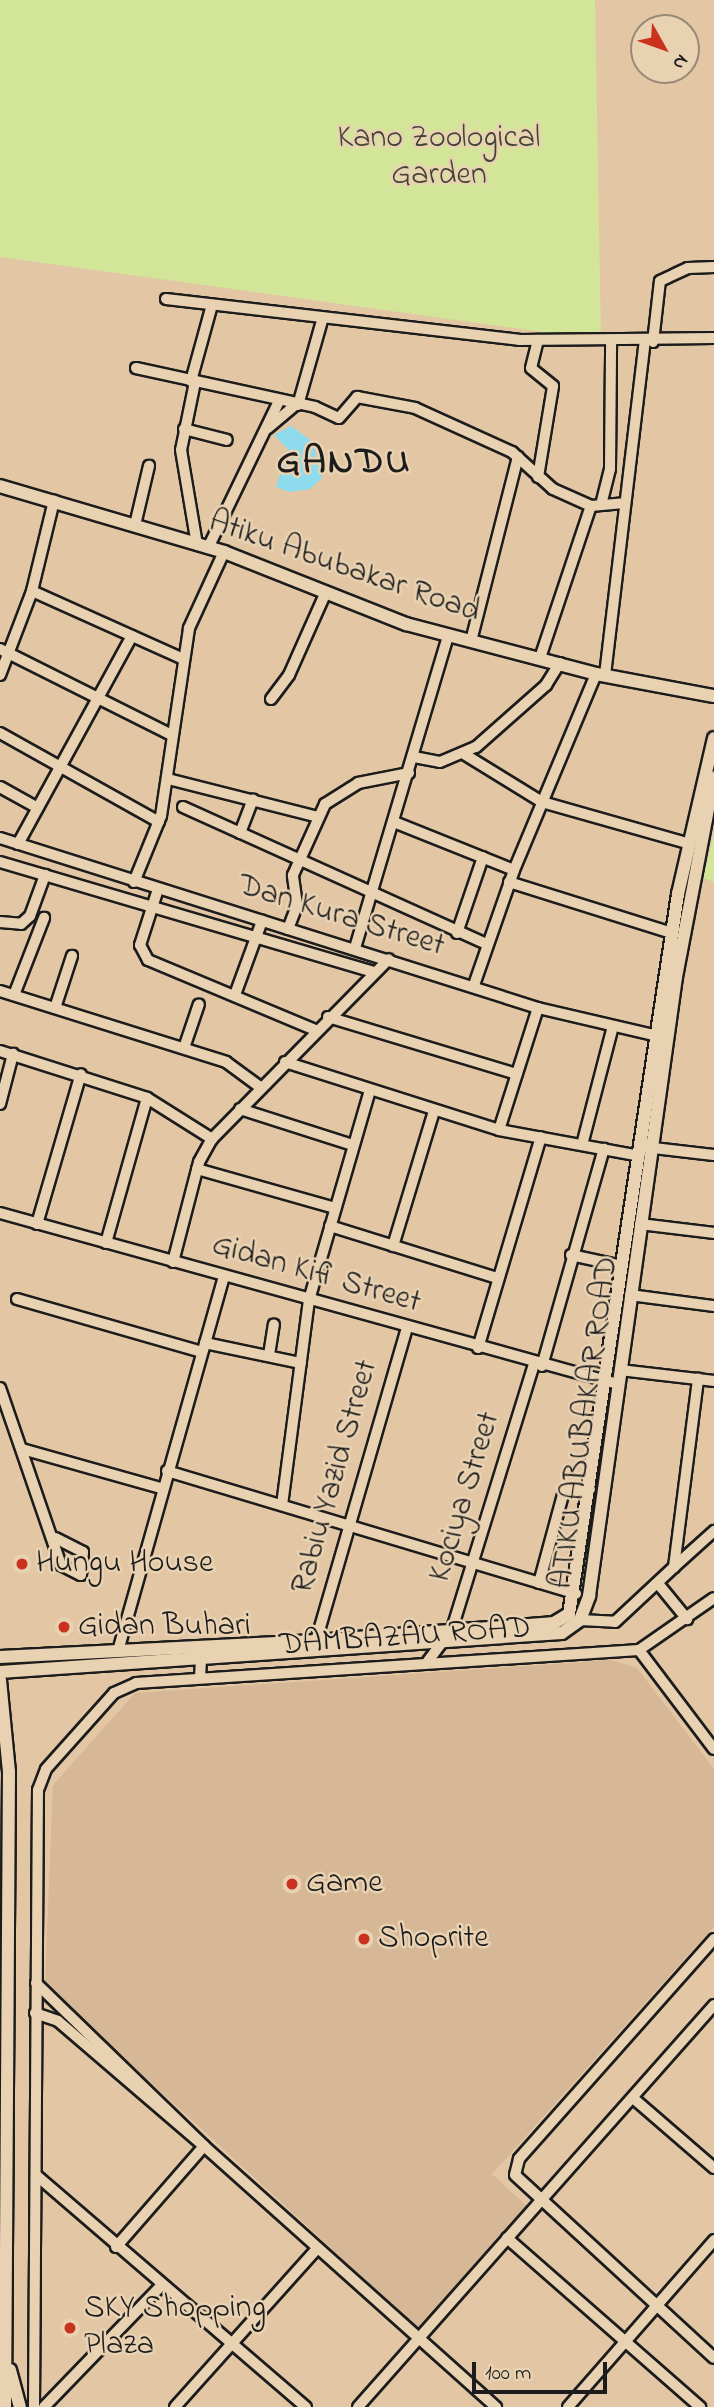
<!DOCTYPE html>
<style>
body{margin:0}
#map{position:relative;width:714px;height:2407px;overflow:hidden;background:#e3c6a4;font-family:"Indie Flower",sans-serif}
div>[style]{position:absolute}
.built>*{inset:0;background:#d6b796}
.green>*{inset:0;background:#d3e599}
.water>*{inset:0;background:#8edbed}
.roads{filter:drop-shadow(2px 0 #1c1c1c) drop-shadow(-2px 0 #1c1c1c) drop-shadow(0 2px #1c1c1c) drop-shadow(0 -2px #1c1c1c)}
.minor>*{height:10px;margin:-5px;padding:0 5px;transform-origin:5px;border-radius:5px;background:#e9d2b2}
.tertiary>*{height:12px;margin:-6px;padding:0 6px;transform-origin:6px;border-radius:6px;background:#e9d2b2}
.secondary>*{height:12px;margin:-6px;padding:0 6px;transform-origin:6px;border-radius:6px;background:#e9d2b2}
.dots>*{width:19px;height:19px;translate:-50% -50%;box-sizing:border-box;border:4px solid #e9d2b2;border-radius:50%}
span{translate:-50% -50%;white-space:nowrap;text-align:center;line-height:1.15;-webkit-text-stroke:5px #e9d2b2;paint-order:stroke}
.park-label{font-size:32px;color:#414435}
.street-label{font-size:32px;color:#1c1c1c}
.poi-label{font-size:32px;color:#1c1c1c}
.left{translate:0 -50%;text-align:left}
.district-label{font-size:38px;color:#1c1c1c;font-weight:700;letter-spacing:2px}
.north{position:absolute;left:630px;top:14px;width:70px;height:70px;box-sizing:border-box;background:#e9d2b2;border:2px solid #978976;border-radius:50%;rotate:130deg;font-size:19px;font-weight:700;line-height:28px;text-align:center;color:#1c1c1c}
.north::after{content:'';display:block;margin:auto;width:24px;height:32px;background:#c8321e;clip-path:polygon(50% 0,100% 100%,50% 72%,0 100%)}
.scale{position:absolute;left:472px;top:2362px;width:135px;height:32px;box-sizing:border-box;border:4px solid #1c1c1c;border-top:0;padding-left:9px;font-size:21px;line-height:24px;white-space:nowrap;color:#1c1c1c;-webkit-text-stroke:5px #e9d2b2;paint-order:stroke}
</style>
<div id="map">
<div class="built">
<i style="clip-path:polygon(611px 1660px,637px 1668px,714px 1769px,714px 1926px,492px 2174px,528px 2207px,419px 2329px,45px 1985px,53px 1785px,135px 1693px)"></i>
</div>
<div class="green">
<i style="clip-path:polygon(0 0,595px 0,601px 340px,0 257px)"></i>
<i style="clip-path:polygon(714px 834px,714px 882px,703px 878px)"></i>
</div>
<div class="water">
<i style="clip-path:polygon(291px 426px,313px 442px,322px 478px,310px 489px,290px 492px,276px 487px,288px 449px,274px 435px)"></i>
</div>
<div class="roads">
<div class="minor">
<i style="left:166px;top:299px;width:355px;rotate:6.6deg"></i>
<i style="left:519px;top:340px;width:195px;rotate:-0.6deg"></i>
<i style="left:653px;top:342px;width:61px;rotate:-83.5deg"></i>
<i style="left:660px;top:281px;width:31px;rotate:-25deg"></i>
<i style="left:688px;top:268px;width:26px;rotate:-2deg"></i>
<i style="left:136px;top:368px;width:183px;rotate:12.3deg"></i>
<i style="left:315px;top:407px;width:26px;rotate:25deg"></i>
<i style="left:339px;top:418px;width:28px;rotate:-49deg"></i>
<i style="left:357px;top:397px;width:59px;rotate:10.7deg"></i>
<i style="left:415px;top:408px;width:107px;rotate:24.4deg"></i>
<i style="left:512px;top:452px;width:55px;rotate:42.1deg"></i>
<i style="left:553px;top:489px;width:42px;rotate:24.1deg"></i>
<i style="left:591px;top:506px;width:33px;rotate:-5deg"></i>
<i style="left:191px;top:381px;width:79px;rotate:-74.6deg"></i>
<i style="left:195px;top:382px;width:69px;rotate:101.6deg"></i>
<i style="left:181px;top:450px;width:96px;rotate:80.4deg"></i>
<i style="left:298px;top:405px;width:91px;rotate:-74.1deg"></i>
<i style="left:268px;top:428px;width:33px;rotate:-40deg"></i>
<i style="left:184px;top:429px;width:44px;rotate:14.3deg"></i>
<i style="left:538px;top:477px;width:92px;rotate:-80.6deg"></i>
<i style="left:553px;top:386px;width:28px;rotate:-141deg"></i>
<i style="left:531px;top:368px;width:29px;rotate:-76deg"></i>
<i style="left:602px;top:501px;width:33px;rotate:-76deg"></i>
<i style="left:610px;top:469px;width:126px;rotate:-89.5deg"></i>
<i style="left:135px;top:525px;width:61px;rotate:-76.7deg"></i>
<i style="left:208px;top:548px;width:161px;rotate:-64.2deg"></i>
<i style="left:32px;top:591px;width:166px;rotate:24.2deg"></i>
<i style="left:471px;top:641px;width:190px;rotate:-75.7deg"></i>
<i style="left:0;top:649px;width:192px;rotate:26.6deg"></i>
<i style="left:540px;top:658px;width:160px;rotate:-71.5deg"></i>
<i style="left:0;top:675px;width:90px;rotate:-69.1deg"></i>
<i style="left:32px;top:591px;width:93px;rotate:-76.3deg"></i>
<i style="left:605px;top:675px;width:335px;rotate:-83.2deg"></i>
<i style="left:271px;top:699px;width:30px;rotate:-53deg"></i>
<i style="left:289px;top:675px;width:91px;rotate:-66deg"></i>
<i style="left:0;top:733px;width:182px;rotate:29.2deg"></i>
<i style="left:464px;top:754px;width:92px;rotate:31.6deg"></i>
<i style="left:542px;top:802px;width:151px;rotate:15.8deg"></i>
<i style="left:414px;top:757px;width:26px;rotate:11deg"></i>
<i style="left:440px;top:762px;width:39px;rotate:-23deg"></i>
<i style="left:476px;top:747px;width:94px;rotate:-41.5deg"></i>
<i style="left:546px;top:685px;width:26px;rotate:-58deg"></i>
<i style="left:168px;top:779px;width:155px;rotate:14.2deg"></i>
<i style="left:0;top:787px;width:43px;rotate:28.9deg"></i>
<i style="left:183px;top:807px;width:333px;rotate:24.3deg"></i>
<i style="left:394px;top:822px;width:129px;rotate:21.8deg"></i>
<i style="left:240px;top:833px;width:36px;rotate:-69deg"></i>
<i style="left:0;top:838px;width:564px;rotate:17.54deg"></i>
<i style="left:538px;top:1008px;width:128px;rotate:13.1deg"></i>
<i style="left:18px;top:844px;width:237px;rotate:-61.3deg"></i>
<i style="left:0;top:862px;width:390px;rotate:16.4deg"></i>
<i style="left:134px;top:882px;width:71px;rotate:-67.8deg"></i>
<i style="left:161px;top:816px;width:190px;rotate:-81.5deg"></i>
<i style="left:189px;top:628px;width:84px;rotate:-65.3deg"></i>
<i style="left:509px;top:882px;width:171px;rotate:17.4deg"></i>
<i style="left:158px;top:889px;width:59px;rotate:107.8deg"></i>
<i style="left:140px;top:945px;width:17px;rotate:62deg"></i>
<i style="left:148px;top:960px;width:181px;rotate:22.7deg"></i>
<i style="left:0;top:922px;width:21px;rotate:5deg"></i>
<i style="left:21px;top:924px;width:12px;rotate:-42deg"></i>
<i style="left:30px;top:916px;width:44px;rotate:-69.9deg"></i>
<i style="left:288px;top:929px;width:26px;rotate:-69deg"></i>
<i style="left:297px;top:905px;width:30px;rotate:-98deg"></i>
<i style="left:293px;top:875px;width:78px;rotate:-65.7deg"></i>
<i style="left:325px;top:804px;width:39px;rotate:-32deg"></i>
<i style="left:358px;top:783px;width:52px;rotate:-11.1deg"></i>
<i style="left:457px;top:933px;width:80px;rotate:-71.1deg"></i>
<i style="left:355px;top:948px;width:326px;rotate:-73.4deg"></i>
<i style="left:474px;top:985px;width:122px;rotate:-70.8deg"></i>
<i style="left:514px;top:870px;width:212px;rotate:-67.3deg"></i>
<i style="left:0;top:991px;width:237px;rotate:17.4deg"></i>
<i style="left:226px;top:1062px;width:42px;rotate:36.3deg"></i>
<i style="left:236px;top:992px;width:76px;rotate:-69.9deg"></i>
<i style="left:14px;top:995px;width:83px;rotate:-68.7deg"></i>
<i style="left:55px;top:1008px;width:55px;rotate:-71.9deg"></i>
<i style="left:328px;top:1017px;width:197px;rotate:16.8deg"></i>
<i style="left:184px;top:1048px;width:46px;rotate:-71.2deg"></i>
<i style="left:0;top:1051px;width:154px;rotate:17.7deg"></i>
<i style="left:147px;top:1098px;width:77px;rotate:32.2deg"></i>
<i style="left:285px;top:1062px;width:225px;rotate:17.6deg"></i>
<i style="left:499px;top:1130px;width:143px;rotate:10.4deg"></i>
<i style="left:0;top:1104px;width:52px;rotate:-75.4deg"></i>
<i style="left:240px;top:1109px;width:119px;rotate:17.7deg"></i>
<i style="left:499px;top:1130px;width:128px;rotate:-72.3deg"></i>
<i style="left:582px;top:1145px;width:123px;rotate:-75.4deg"></i>
<i style="left:645px;top:1147px;width:69px;rotate:6.6deg"></i>
<i style="left:197px;top:1169px;width:143px;rotate:15.8deg"></i>
<i style="left:0;top:1213px;width:641px;rotate:15.47deg"></i>
<i style="left:37px;top:1224px;width:156px;rotate:-73.7deg"></i>
<i style="left:640px;top:1224px;width:75px;rotate:6.9deg"></i>
<i style="left:330px;top:1226px;width:175px;rotate:17.3deg"></i>
<i style="left:106px;top:1243px;width:151px;rotate:-74.2deg"></i>
<i style="left:393px;top:1246px;width:141px;rotate:-73.1deg"></i>
<i style="left:571px;top:1255px;width:52px;rotate:12.2deg"></i>
<i style="left:173px;top:1262px;width:103px;rotate:-75.4deg"></i>
<i style="left:199px;top:1162px;width:26px;rotate:-61deg"></i>
<i style="left:212px;top:1139px;width:252px;rotate:-45.5deg"></i>
<i style="left:630px;top:1295px;width:85px;rotate:7.5deg"></i>
<i style="left:17px;top:1299px;width:192px;rotate:16deg"></i>
<i style="left:205px;top:1343px;width:98px;rotate:11.8deg"></i>
<i style="left:478px;top:1348px;width:220px;rotate:-73.4deg"></i>
<i style="left:269px;top:1355px;width:31px;rotate:-81deg"></i>
<i style="left:542px;top:1366px;width:226px;rotate:-74.1deg"></i>
<i style="left:620px;top:1370px;width:95px;rotate:6.7deg"></i>
<i style="left:0;top:1388px;width:187px;rotate:71deg"></i>
<i style="left:61px;top:1565px;width:22px;rotate:27deg"></i>
<i style="left:81px;top:1575px;width:23px;rotate:-85deg"></i>
<i style="left:83px;top:1552px;width:31px;rotate:-153deg"></i>
<i style="left:22px;top:1449px;width:144px;rotate:15.7deg"></i>
<i style="left:167px;top:1471px;width:427px;rotate:16.7deg"></i>
<i style="left:282px;top:1505px;width:207px;rotate:-82.5deg"></i>
<i style="left:309px;top:1300px;width:216px;rotate:-73.8deg"></i>
<i style="left:674px;top:1567px;width:54px;rotate:-42deg"></i>
<i style="left:539px;top:1583px;width:95px;rotate:-74.8deg"></i>
<i style="left:564px;top:1491px;width:26px;rotate:-4deg"></i>
<i style="left:660px;top:1586px;width:43px;rotate:50.7deg"></i>
<i style="left:580px;top:1620px;width:35px;rotate:3deg"></i>
<i style="left:615px;top:1622px;width:81px;rotate:-43deg"></i>
<i style="left:674px;top:1567px;width:190px;rotate:-82.7deg"></i>
<i style="left:316px;top:1641px;width:326px;rotate:-73.8deg"></i>
<i style="left:639px;top:1650px;width:124px;rotate:52.9deg"></i>
<i style="left:118px;top:1651px;width:389px;rotate:-74.2deg"></i>
<i style="left:428px;top:1661px;width:40px;rotate:-53deg"></i>
<i style="left:452px;top:1629px;width:277px;rotate:-72.8deg"></i>
<i style="left:200px;top:1678px;width:19px;rotate:-87deg"></i>
<i style="left:714px;top:1939px;width:294px;rotate:131.6deg"></i>
<i style="left:519px;top:2159px;width:16px;rotate:104deg"></i>
<i style="left:515px;top:2175px;width:270px;rotate:42.6deg"></i>
<i style="left:36px;top:1983px;width:234px;rotate:44.1deg"></i>
<i style="left:204px;top:2146px;width:392px;rotate:41.8deg"></i>
<i style="left:35px;top:2013px;width:24px;rotate:19deg"></i>
<i style="left:58px;top:2021px;width:192px;rotate:40.6deg"></i>
<i style="left:633px;top:2098px;width:107px;rotate:40.8deg"></i>
<i style="left:36px;top:2175px;width:356px;rotate:40.7deg"></i>
<i style="left:507px;top:2238px;width:257px;rotate:41.2deg"></i>
<i style="left:116px;top:2247px;width:134px;rotate:-48.9deg"></i>
<i style="left:34px;top:2407px;width:617px;rotate:-89.63deg"></i>
<i style="left:38px;top:1790px;width:22px;rotate:-69deg"></i>
<i style="left:46px;top:1769px;width:102px;rotate:-48.2deg"></i>
<i style="left:114px;top:1693px;width:24px;rotate:-24deg"></i>
<i style="left:136px;top:1683px;width:504px;rotate:-3.75deg"></i>
<i style="left:639px;top:1650px;width:91px;rotate:-34.7deg"></i>
<i style="left:44px;top:2407px;width:170px;rotate:-46deg"></i>
<i style="left:175px;top:2407px;width:212px;rotate:-48.1deg"></i>
<i style="left:358px;top:2407px;width:537px;rotate:-48.47deg"></i>
<i style="left:568px;top:2407px;width:222px;rotate:-48.8deg"></i>
</div>
<div class="tertiary">
<i style="left:0;top:486px;width:234px;rotate:16.4deg"></i>
<i style="left:224px;top:552px;width:196px;rotate:21.6deg"></i>
<i style="left:406px;top:624px;width:196px;rotate:14.7deg"></i>
<i style="left:596px;top:674px;width:120px;rotate:10.6deg"></i>
<i style="left:0;top:1657px;width:316px;rotate:-2.9deg"></i>
<i style="left:316px;top:1641px;width:239px;rotate:-4.3deg"></i>
<i style="left:554px;top:1623px;width:17px;rotate:-31deg"></i>
<i style="left:569px;top:1614px;width:728px;rotate:-81.39deg"></i>
<i style="left:678px;top:894px;width:160px;rotate:-77deg"></i>
<i style="left:0;top:1672px;width:563px;rotate:-3.97deg"></i>
<i style="left:562px;top:1633px;width:22px;rotate:-36deg"></i>
<i style="left:580px;top:1620px;width:26px;rotate:-69deg"></i>
<i style="left:589px;top:1596px;width:625px;rotate:-82deg"></i>
<i style="left:676px;top:977px;width:203px;rotate:-79.2deg"></i>
</div>
<div class="secondary">
<i style="left:0;top:1680px;width:92px;rotate:84.4deg"></i>
<i style="left:9px;top:1772px;width:635px;rotate:90.36deg"></i>
<i style="left:10px;top:2370px;width:38px;rotate:75deg"></i>
</div>
</div>
<div class="dots">
<i style="left:22px;top:1564px;background:#c8321e"></i>
<i style="left:64px;top:1627px;background:#c8321e"></i>
<i style="left:292px;top:1884px;background:#c8321e"></i>
<i style="left:364px;top:1939px;background:#c8321e"></i>
<i style="left:70px;top:2328px;background:#c8321e"></i>
</div>
<div class="park-label">
<span style="left:439px;top:158px">Kano Zoological<br>Garden</span>
</div>
<div class="street-label">
<span style="left:344px;top:568px;rotate:19deg">Atiku Abubakar Road</span>
<span style="left:341px;top:917px;rotate:17deg">Dan Kura Street</span>
<span style="left:316px;top:1275px;rotate:16deg">Gidan Kifi Street</span>
<span style="left:586px;top:1423px;rotate:-82deg">ATIKU ABUBAKAR ROAD</span>
<span style="left:336px;top:1477px;rotate:-74deg">Rabiu Yazid Street</span>
<span style="left:466px;top:1497px;rotate:-73deg">Kociya Street</span>
<span style="left:405px;top:1638px;rotate:-4deg">DAMBAZAU ROAD</span>
</div>
<div class="poi-label">
<span class="left" style="left:36px;top:1564px">Hungu House</span>
<span class="left" style="left:78px;top:1627px">Gidan Buhari</span>
<span class="left" style="left:306px;top:1884px">Game</span>
<span class="left" style="left:378px;top:1939px">Shoprite</span>
<span class="left" style="left:84px;top:2328px">SKY Shopping<br>Plaza</span>
</div>
<div class="district-label">
<span style="left:344px;top:464px">GANDU</span>
</div>
<div class="north">N</div>
<div class="scale">100 m</div>
</div>
